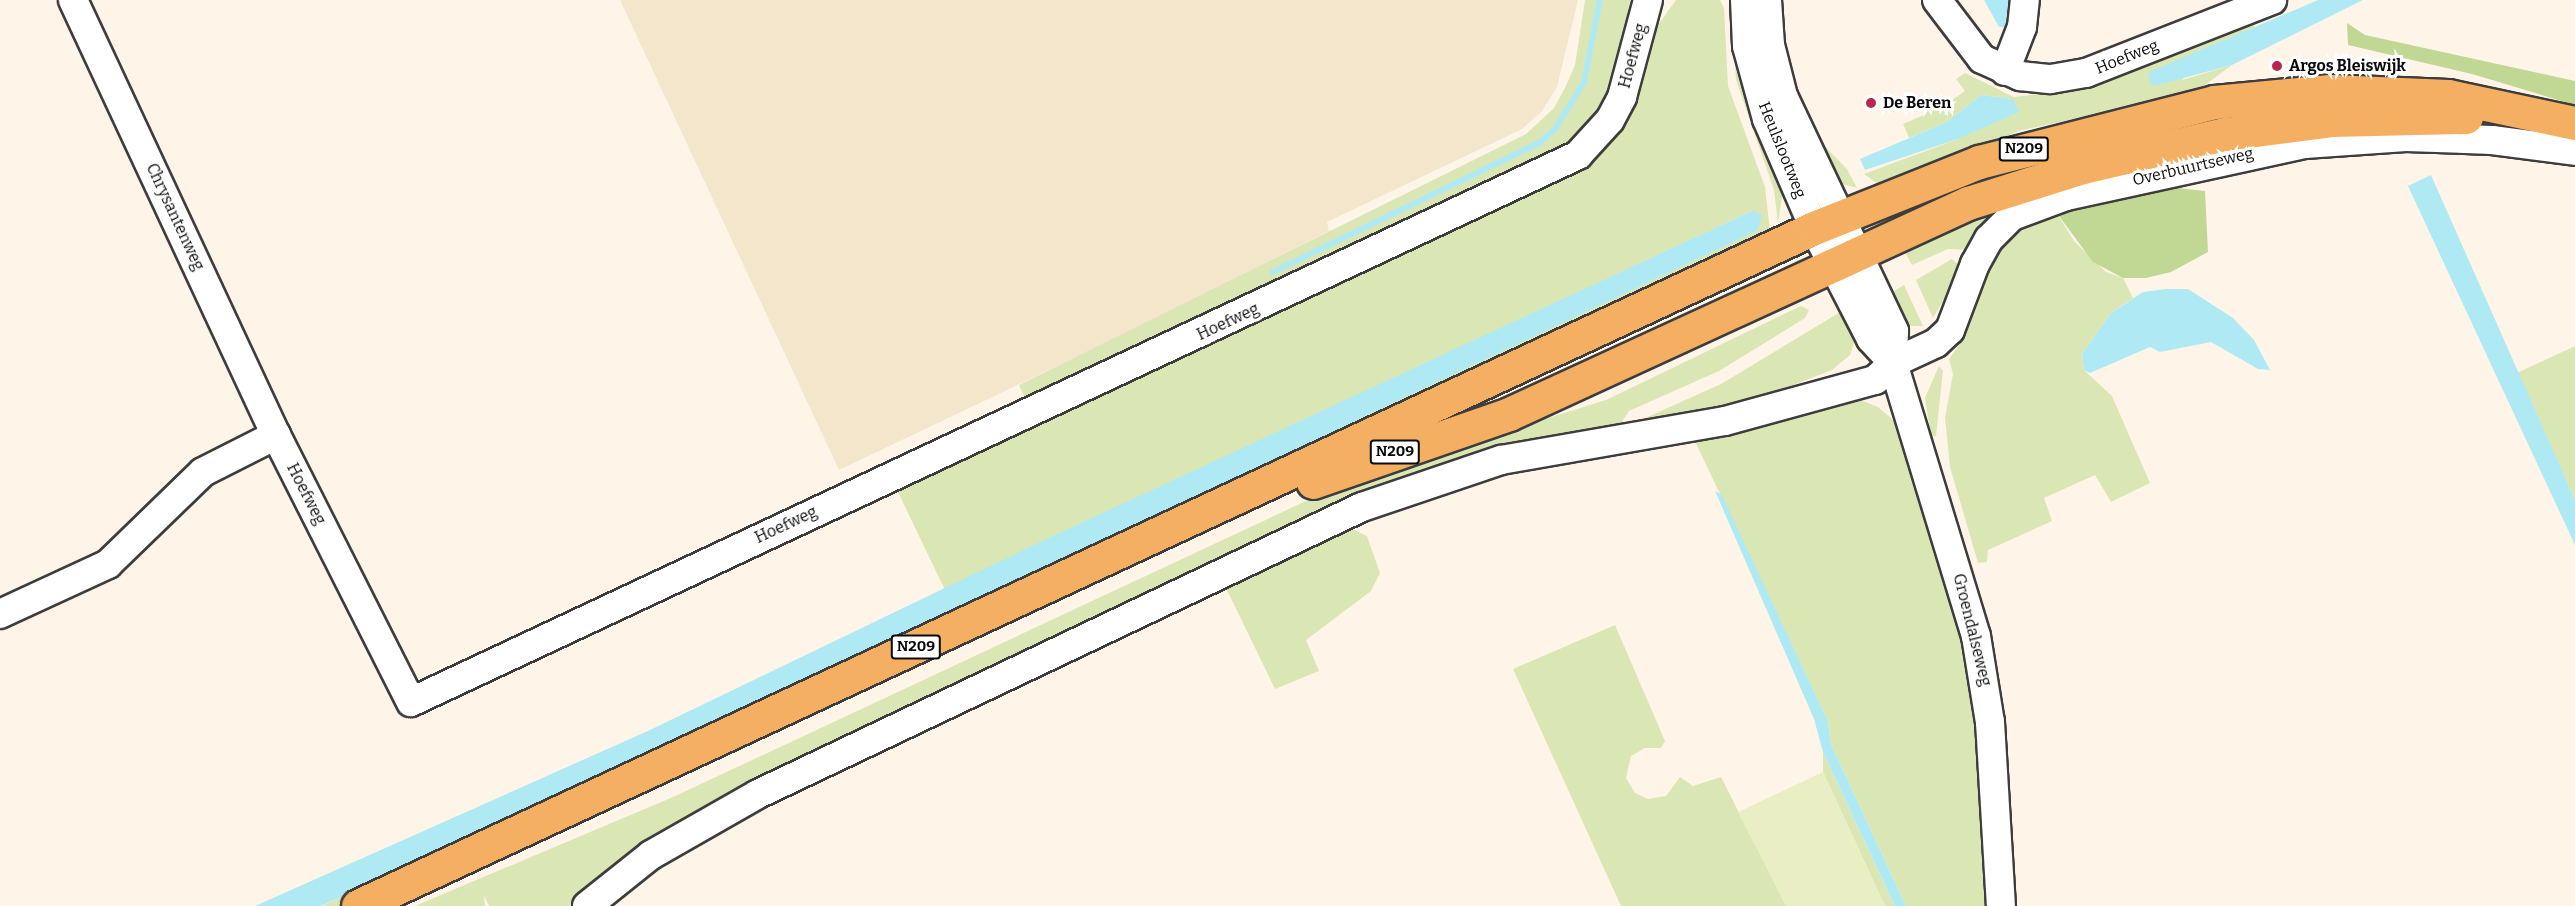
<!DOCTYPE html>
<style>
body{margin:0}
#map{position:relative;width:2575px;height:906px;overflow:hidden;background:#fef5e8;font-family:Bitter,serif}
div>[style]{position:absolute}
.farmland>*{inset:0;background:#f3e6ca}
.green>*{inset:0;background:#dae7b4}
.forest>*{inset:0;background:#c1d794}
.pitch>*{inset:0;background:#e9eec5}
.water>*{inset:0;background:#afeaf4}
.stream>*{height:6px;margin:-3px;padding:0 3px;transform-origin:3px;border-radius:3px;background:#afeaf4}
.roads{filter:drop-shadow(2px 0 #3d3d3d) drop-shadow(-2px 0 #3d3d3d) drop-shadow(0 2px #3d3d3d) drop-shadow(0 -2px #3d3d3d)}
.minor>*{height:28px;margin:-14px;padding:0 14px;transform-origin:14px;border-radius:14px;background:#fff}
.major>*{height:33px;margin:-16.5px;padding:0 16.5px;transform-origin:16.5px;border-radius:16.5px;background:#f5af62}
.dots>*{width:16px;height:16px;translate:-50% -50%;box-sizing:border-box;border:3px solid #fff;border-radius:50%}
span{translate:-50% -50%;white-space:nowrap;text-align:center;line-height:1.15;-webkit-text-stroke:6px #fff;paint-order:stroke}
.shield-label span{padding:2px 4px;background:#fff;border:2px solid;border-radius:4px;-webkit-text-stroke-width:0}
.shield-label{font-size:15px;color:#0a0a0a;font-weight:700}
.street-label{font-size:16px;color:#0a0a0a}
.poi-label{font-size:16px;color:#0a0a0a;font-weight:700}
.left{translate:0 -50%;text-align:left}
</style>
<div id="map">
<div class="farmland">
<i style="clip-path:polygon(620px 0,1578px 0,1557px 87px,1542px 111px,1522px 129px,1327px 222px,1329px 231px,1141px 326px,839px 470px)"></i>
</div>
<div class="green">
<i style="clip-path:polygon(1585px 0,1630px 0,1628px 10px,1632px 12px,1606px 104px,1566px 150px,1029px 407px,1019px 385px,1526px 134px,1554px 108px,1565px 88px,1575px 65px)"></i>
<i style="clip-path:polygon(1676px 0,1720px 0,1724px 8px,1728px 86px,1765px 187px,1770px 231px,344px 906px,322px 906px,1757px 231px,1752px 211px,945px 590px,897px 490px,1582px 163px,1653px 32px)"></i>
<i style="clip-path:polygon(1732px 4px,1747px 101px,1783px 190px,1778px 224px,1774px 190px,1736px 80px)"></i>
<i style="clip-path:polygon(2254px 25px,2254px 29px,2213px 47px,2182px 80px,2232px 65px,2193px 94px,2022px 130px,1879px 185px,1864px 174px,1958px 139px,2013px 99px,1981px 95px,1947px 122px,1909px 138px,1903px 124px,1926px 114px,1922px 103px,1927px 102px,1936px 111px,1965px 91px,1956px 79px,1965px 73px,2014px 97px,2056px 92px)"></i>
<i style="clip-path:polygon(1782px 36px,1791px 79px,1813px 134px,1847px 169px,1857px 188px,1839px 183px,1790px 92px)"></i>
<i style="clip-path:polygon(2003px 206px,1968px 250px,1948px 249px,1912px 265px,1903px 249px)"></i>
<i style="clip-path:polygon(2056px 212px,2074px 241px,2106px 272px,2123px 278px,2133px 298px,2111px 313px,2082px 354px,2084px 370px,2112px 396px,2150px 483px,2111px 502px,2095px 475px,2044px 498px,2052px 521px,1988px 550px,1987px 562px,1978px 563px,1950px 467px,1945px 418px,1953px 374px,1949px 359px,1961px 342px,1998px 250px,2021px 228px)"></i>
<i style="clip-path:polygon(1952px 259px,1962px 268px,1933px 318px,1916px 280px)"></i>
<i style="clip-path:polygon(1904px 285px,1923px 326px,1911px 326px,1900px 313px,1892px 292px)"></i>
<i style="clip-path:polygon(1801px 306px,1809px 310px,1805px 318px,1719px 371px,1629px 411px,1618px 428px,1483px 453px,592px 886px,570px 906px,489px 906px,484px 895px,485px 906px,415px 906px,673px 797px,1353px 479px,1606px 400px)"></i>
<i style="clip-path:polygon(1842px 311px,1857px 334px,1850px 355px,1832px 370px,1743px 404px,1634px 423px,1721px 384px)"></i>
<i style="clip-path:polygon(2575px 346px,2575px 500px,2517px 373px)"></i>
<i style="clip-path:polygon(1939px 366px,1943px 371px,1936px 436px,1931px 436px,1925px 398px)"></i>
<i style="clip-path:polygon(1858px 399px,1878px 407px,1893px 420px,1904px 445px,1973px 666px,1993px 906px,1906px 906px,1831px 744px,1828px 722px,1692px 435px)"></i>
<i style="clip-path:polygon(1348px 527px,1367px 536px,1380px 573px,1371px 591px,1306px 640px,1319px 671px,1275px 689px,1225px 586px)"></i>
<i style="clip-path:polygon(1615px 625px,1665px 741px,1661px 748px,1645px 748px,1631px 756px,1626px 778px,1635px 793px,1648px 799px,1666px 796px,1680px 777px,1693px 786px,1721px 777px,1786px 906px,1621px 906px,1513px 669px)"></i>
<i style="clip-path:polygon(1823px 752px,1895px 906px,1885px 906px,1823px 772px)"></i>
</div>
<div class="forest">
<i style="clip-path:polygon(2347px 23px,2365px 35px,2575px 81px,2575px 105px,2472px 74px,2348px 45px)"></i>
<i style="clip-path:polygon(2169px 187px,2205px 191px,2208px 252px,2171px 272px,2146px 278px,2123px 278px,2093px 262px,2056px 212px)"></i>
</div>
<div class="pitch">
<i style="clip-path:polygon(1823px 772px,1885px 906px,1786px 906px,1738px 812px)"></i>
</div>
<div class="water">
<i style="clip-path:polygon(1984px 0,2009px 0,2005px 27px,1999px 27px)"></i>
<i style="clip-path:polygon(2318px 0,2363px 0,2232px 65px,2154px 86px,2149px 81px,2149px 72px)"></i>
<i style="clip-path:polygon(1981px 95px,2013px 99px,2019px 112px,1958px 139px,1865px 170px,1860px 159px,1947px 122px)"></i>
<i style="clip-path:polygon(2431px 175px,2575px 500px,2575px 545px,2408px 186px)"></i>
<i style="clip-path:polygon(1752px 211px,1762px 215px,1757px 231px,442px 852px,321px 906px,255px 906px,650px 730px,1038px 543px)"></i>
<i style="clip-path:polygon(2166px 289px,2188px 289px,2233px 318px,2254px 340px,2270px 370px,2258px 369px,2211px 342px,2160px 352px,2150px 347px,2090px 373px,2084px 370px,2082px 354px,2111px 313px,2143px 292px)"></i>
<i style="clip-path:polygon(1715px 491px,1722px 495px,1828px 722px,1831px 744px,1906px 906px,1895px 906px,1823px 752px,1814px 719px)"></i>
</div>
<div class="stream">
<i style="left:1273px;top:272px;width:296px;rotate:-25.9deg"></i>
<i style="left:1539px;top:143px;width:23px;rotate:-41deg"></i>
<i style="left:1556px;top:128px;width:54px;rotate:-58.7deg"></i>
<i style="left:1584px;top:82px;width:84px;rotate:-79deg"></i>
</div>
<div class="roads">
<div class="minor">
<i style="left:73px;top:0;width:480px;rotate:65deg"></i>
<i style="left:1745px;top:0;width:46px;rotate:87.5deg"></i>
<i style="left:1747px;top:46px;width:76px;rotate:74.7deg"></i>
<i style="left:1767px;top:119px;width:119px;rotate:66.7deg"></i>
<i style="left:1814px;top:228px;width:125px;rotate:62.8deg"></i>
<i style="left:1871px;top:339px;width:33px;rotate:47deg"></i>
<i style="left:1767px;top:0;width:45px;rotate:86.2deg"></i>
<i style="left:1770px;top:45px;width:53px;rotate:75.7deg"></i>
<i style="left:1783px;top:96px;width:260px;rotate:64.7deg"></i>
<i style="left:1894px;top:331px;width:32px;rotate:92deg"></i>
<i style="left:1893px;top:363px;width:285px;rotate:73.1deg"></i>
<i style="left:1976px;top:636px;width:87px;rotate:80.8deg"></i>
<i style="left:1990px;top:722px;width:184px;rotate:86.6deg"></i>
<i style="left:1937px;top:0;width:74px;rotate:52.7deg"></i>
<i style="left:1982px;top:59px;width:42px;rotate:24.1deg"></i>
<i style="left:2020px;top:76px;width:31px;rotate:6deg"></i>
<i style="left:2051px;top:79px;width:36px;rotate:-10deg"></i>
<i style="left:2086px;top:73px;width:200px;rotate:-21.4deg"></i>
<i style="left:2005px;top:71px;width:47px;rotate:-68.9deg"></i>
<i style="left:2022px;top:27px;width:27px;rotate:-84deg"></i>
<i style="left:0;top:614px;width:119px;rotate:-24.8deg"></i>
<i style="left:108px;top:564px;width:132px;rotate:-44.1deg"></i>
<i style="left:203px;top:472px;width:82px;rotate:-26.9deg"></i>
<i style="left:276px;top:435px;width:299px;rotate:63.2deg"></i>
<i style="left:411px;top:702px;width:1289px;rotate:-25.11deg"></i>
<i style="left:1578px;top:155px;width:47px;rotate:-47.6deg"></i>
<i style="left:1610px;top:120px;width:26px;rotate:-62deg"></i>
<i style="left:1622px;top:97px;width:100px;rotate:-75deg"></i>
<i style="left:587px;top:906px;width:82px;rotate:-38.6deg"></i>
<i style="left:651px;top:855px;width:123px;rotate:-29.7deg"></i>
<i style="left:758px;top:794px;width:669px;rotate:-25.42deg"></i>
<i style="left:1362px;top:507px;width:147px;rotate:-18.7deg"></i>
<i style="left:1501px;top:460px;width:227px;rotate:-9.9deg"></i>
<i style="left:1725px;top:421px;width:156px;rotate:-15.3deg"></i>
<i style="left:1875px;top:380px;width:25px;rotate:-43deg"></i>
<i style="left:1893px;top:363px;width:47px;rotate:-24.9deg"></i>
<i style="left:1936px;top:343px;width:19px;rotate:-43deg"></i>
<i style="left:1950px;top:330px;width:71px;rotate:-69.3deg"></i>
<i style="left:1975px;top:264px;width:29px;rotate:-61deg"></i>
<i style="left:1989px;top:239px;width:33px;rotate:-45deg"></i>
<i style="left:2012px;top:216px;width:58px;rotate:-20.3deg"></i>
<i style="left:2066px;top:196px;width:245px;rotate:-12.3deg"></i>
<i style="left:2305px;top:144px;width:101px;rotate:-4deg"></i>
<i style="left:2406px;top:137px;width:86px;rotate:2deg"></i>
<i style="left:2492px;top:140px;width:84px;rotate:7.5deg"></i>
</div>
<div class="major">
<i style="left:1313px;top:482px;width:207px;rotate:-19.1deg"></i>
<i style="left:1509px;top:414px;width:505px;rotate:-24.69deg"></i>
<i style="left:1968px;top:203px;width:121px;rotate:-17.4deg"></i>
<i style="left:2083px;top:167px;width:146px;rotate:-13.1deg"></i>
<i style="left:2225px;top:134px;width:107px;rotate:-7.5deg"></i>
<i style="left:2331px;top:120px;width:135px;rotate:-1.3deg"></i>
<i style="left:358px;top:906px;width:1606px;rotate:-24.97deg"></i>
<i style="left:1814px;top:228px;width:178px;rotate:-21.8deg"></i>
<i style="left:1979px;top:162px;width:243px;rotate:-14.3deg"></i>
<i style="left:2214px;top:102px;width:117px;rotate:-5.4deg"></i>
<i style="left:2330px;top:91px;width:118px;rotate:2.4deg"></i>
<i style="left:2448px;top:96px;width:130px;rotate:12deg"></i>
</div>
</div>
<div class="dots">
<i style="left:2277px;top:66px;background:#b5274e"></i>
<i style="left:1871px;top:103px;background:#b5274e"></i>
</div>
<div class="shield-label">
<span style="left:2024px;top:149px">N209</span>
<span style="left:1395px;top:452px">N209</span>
<span style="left:916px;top:647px">N209</span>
</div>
<div class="street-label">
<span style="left:1633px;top:56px;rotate:-75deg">Hoefweg</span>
<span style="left:2127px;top:57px;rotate:-22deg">Hoefweg</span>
<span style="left:1782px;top:150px;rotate:68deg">Heulslootweg</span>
<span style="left:2193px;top:167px;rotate:-13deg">Overbuurtseweg</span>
<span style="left:175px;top:217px;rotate:65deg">Chrysantenweg</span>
<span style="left:1228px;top:322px;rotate:-25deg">Hoefweg</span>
<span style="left:306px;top:494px;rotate:63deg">Hoefweg</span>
<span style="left:786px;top:525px;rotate:-25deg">Hoefweg</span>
<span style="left:1972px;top:630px;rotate:76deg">Groendalseweg</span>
</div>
<div class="poi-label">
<span class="left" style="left:2289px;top:66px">Argos Bleiswijk</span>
<span class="left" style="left:1883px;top:103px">De Beren</span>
</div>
</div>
